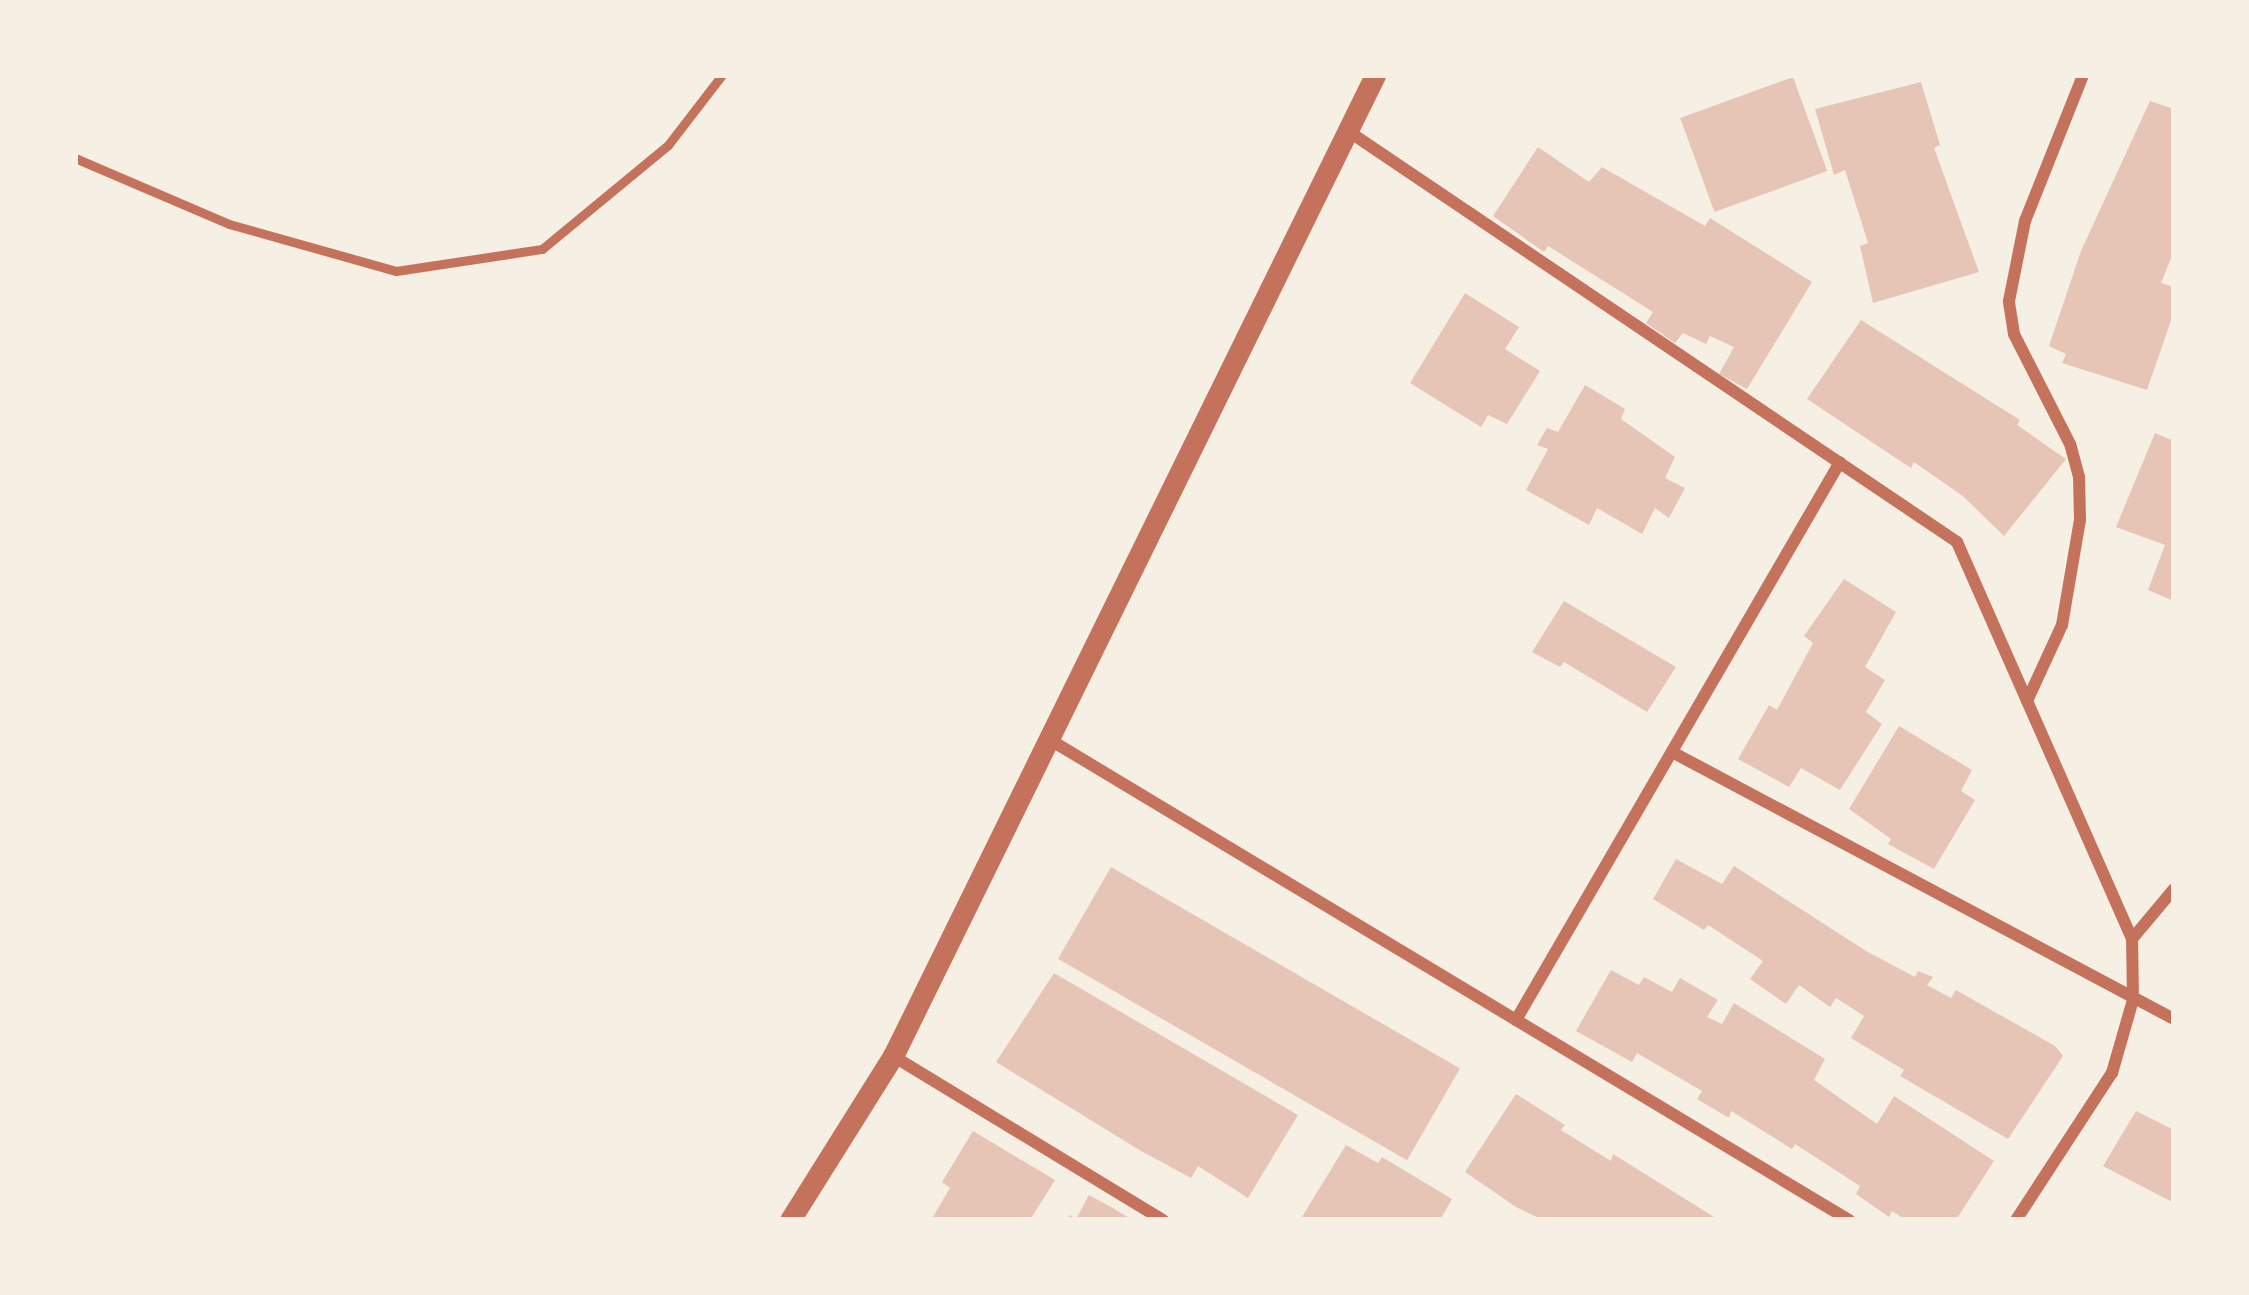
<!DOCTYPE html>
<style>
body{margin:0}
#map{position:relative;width:2249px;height:1295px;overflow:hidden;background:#f6efe4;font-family:"Fira Sans",sans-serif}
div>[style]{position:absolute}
.building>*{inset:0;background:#e6c5b7;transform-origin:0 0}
.service>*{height:9px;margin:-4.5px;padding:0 4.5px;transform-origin:4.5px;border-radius:4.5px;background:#c5725c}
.minor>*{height:12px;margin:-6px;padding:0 6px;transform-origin:6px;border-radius:6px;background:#c5725c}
.tertiary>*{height:21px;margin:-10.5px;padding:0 10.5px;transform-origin:10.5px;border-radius:10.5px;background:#c5725c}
span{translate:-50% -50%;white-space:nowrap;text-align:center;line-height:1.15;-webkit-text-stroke:12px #f6efe4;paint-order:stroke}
.frame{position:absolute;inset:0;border:78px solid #f6efe4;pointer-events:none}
</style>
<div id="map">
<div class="building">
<i style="left:1793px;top:77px;width:100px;height:120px;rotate:70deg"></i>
<i style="clip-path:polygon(1921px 82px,1940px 145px,1934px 148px,1979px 272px,1873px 303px,1860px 246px,1868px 243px,1845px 170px,1834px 175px,1815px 109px)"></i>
<i style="clip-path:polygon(2150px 101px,2174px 109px,2174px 251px,2161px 283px,2174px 287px,2174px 312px,2147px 390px,2062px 363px,2066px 354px,2049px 346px,2081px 251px)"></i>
<i style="clip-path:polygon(1538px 147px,1589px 182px,1602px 167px,1705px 226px,1710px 218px,1812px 282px,1747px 389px,1719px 374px,1734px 347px,1710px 336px,1706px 344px,1683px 333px,1675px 343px,1646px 323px,1653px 312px,1548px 246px,1544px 252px,1493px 216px)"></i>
<i style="clip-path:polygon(1465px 293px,1519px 327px,1505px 349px,1540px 371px,1507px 424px,1488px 415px,1481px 427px,1410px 383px)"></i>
<i style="clip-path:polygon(1861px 320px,2020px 420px,2017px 425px,2066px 459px,2004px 536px,1964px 497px,1914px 462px,1911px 468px,1807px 399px)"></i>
<i style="clip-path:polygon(1585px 385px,1625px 409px,1621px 419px,1675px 457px,1665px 478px,1685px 488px,1669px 518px,1655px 508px,1642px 534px,1597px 508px,1589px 525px,1526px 490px,1548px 449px,1537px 445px,1547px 428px,1558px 432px)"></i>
<i style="clip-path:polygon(2155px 433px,2174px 441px,2174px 601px,2148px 590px,2165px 545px,2116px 527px)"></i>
<i style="clip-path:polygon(1844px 579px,1896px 612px,1865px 667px,1885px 680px,1866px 712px,1882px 724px,1840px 790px,1801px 768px,1789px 787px,1738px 759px,1769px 705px,1777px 710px,1813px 643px,1804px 636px)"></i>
<i style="clip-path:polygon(1564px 601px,1676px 667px,1647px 712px,1564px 662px,1560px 667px,1532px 652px)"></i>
<i style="clip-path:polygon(1899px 726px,1972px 770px,1961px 791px,1975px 800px,1934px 869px,1888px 844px,1891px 839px,1849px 809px)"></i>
<i style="clip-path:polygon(1676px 859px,1722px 884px,1734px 866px,1866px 951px,1915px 977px,1918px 971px,1933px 977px,1927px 985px,1951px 998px,1956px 990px,2055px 1046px,2063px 1056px,2008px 1139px,1900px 1076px,1904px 1070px,1851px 1038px,1864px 1016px,1836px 998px,1830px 1007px,1799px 985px,1786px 1004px,1750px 979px,1763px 961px,1708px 925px,1704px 930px,1653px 899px)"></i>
<i style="left:1111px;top:867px;width:403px;height:106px;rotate:30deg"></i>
<i style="clip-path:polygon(1611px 970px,1639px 985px,1644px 977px,1672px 992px,1680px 978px,1718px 1000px,1707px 1017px,1722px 1024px,1734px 1003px,1825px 1059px,1814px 1080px,1877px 1124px,1894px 1096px,1994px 1161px,1956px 1220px,1906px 1220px,1892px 1211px,1889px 1217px,1856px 1194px,1860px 1186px,1795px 1144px,1792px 1149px,1731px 1111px,1729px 1118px,1697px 1099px,1702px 1091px,1637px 1053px,1632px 1062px,1576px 1031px)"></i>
<i style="clip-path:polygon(1054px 973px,1298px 1115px,1248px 1198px,1198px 1166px,1191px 1178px,1141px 1151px,996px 1062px)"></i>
<i style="clip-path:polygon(1516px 1094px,1565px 1125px,1561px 1130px,1611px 1161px,1613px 1154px,1714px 1217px,1543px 1220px,1516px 1207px,1465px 1172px)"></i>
<i style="clip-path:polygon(2136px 1111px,2174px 1130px,2174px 1203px,2103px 1166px)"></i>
<i style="clip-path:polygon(973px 1131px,1055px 1180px,1030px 1220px,931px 1220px,950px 1188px,942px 1182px)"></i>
<i style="clip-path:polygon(1346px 1145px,1378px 1163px,1382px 1157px,1452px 1199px,1440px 1220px,1300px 1220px)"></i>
<i style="clip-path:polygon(1089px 1195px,1111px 1207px,1133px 1220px,1066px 1220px,1070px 1215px,1076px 1219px)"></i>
</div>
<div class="service">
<i style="left:75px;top:158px;width:168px;rotate:23.2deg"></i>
<i style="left:229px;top:224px;width:173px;rotate:15.7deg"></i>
<i style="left:396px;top:271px;width:148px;rotate:-8.6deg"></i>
<i style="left:542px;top:249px;width:163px;rotate:-39.5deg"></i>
<i style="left:668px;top:145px;width:88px;rotate:-52.4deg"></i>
</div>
<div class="minor">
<i style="left:1348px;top:131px;width:735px;rotate:34.01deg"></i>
<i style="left:1957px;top:542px;width:434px;rotate:66.2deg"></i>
<i style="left:2027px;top:701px;width:84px;rotate:-65.3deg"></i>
<i style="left:2062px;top:625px;width:107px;rotate:-80.3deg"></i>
<i style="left:2080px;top:520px;width:43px;rotate:-91.3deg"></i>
<i style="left:2079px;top:477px;width:34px;rotate:-105deg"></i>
<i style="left:2070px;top:444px;width:123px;rotate:-117deg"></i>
<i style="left:2014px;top:334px;width:33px;rotate:-99deg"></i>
<i style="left:2009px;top:301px;width:82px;rotate:-78.7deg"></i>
<i style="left:2025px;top:221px;width:157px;rotate:-68.3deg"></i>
<i style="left:1047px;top:738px;width:936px;rotate:31.01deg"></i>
<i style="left:1672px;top:752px;width:569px;rotate:28.01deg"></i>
<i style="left:1516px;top:1020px;width:645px;rotate:-59.86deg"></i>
<i style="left:893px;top:1056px;width:316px;rotate:31.3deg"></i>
<i style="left:2016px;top:1220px;width:176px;rotate:-56.9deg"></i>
<i style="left:2112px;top:1073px;width:76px;rotate:-74deg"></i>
<i style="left:2133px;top:1000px;width:61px;rotate:-90.9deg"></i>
<i style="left:2132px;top:939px;width:65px;rotate:-50deg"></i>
</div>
<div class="tertiary">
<i style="left:790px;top:1220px;width:194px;rotate:-57.9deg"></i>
<i style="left:893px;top:1056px;width:1093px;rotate:-63.83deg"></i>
</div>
<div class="frame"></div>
</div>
